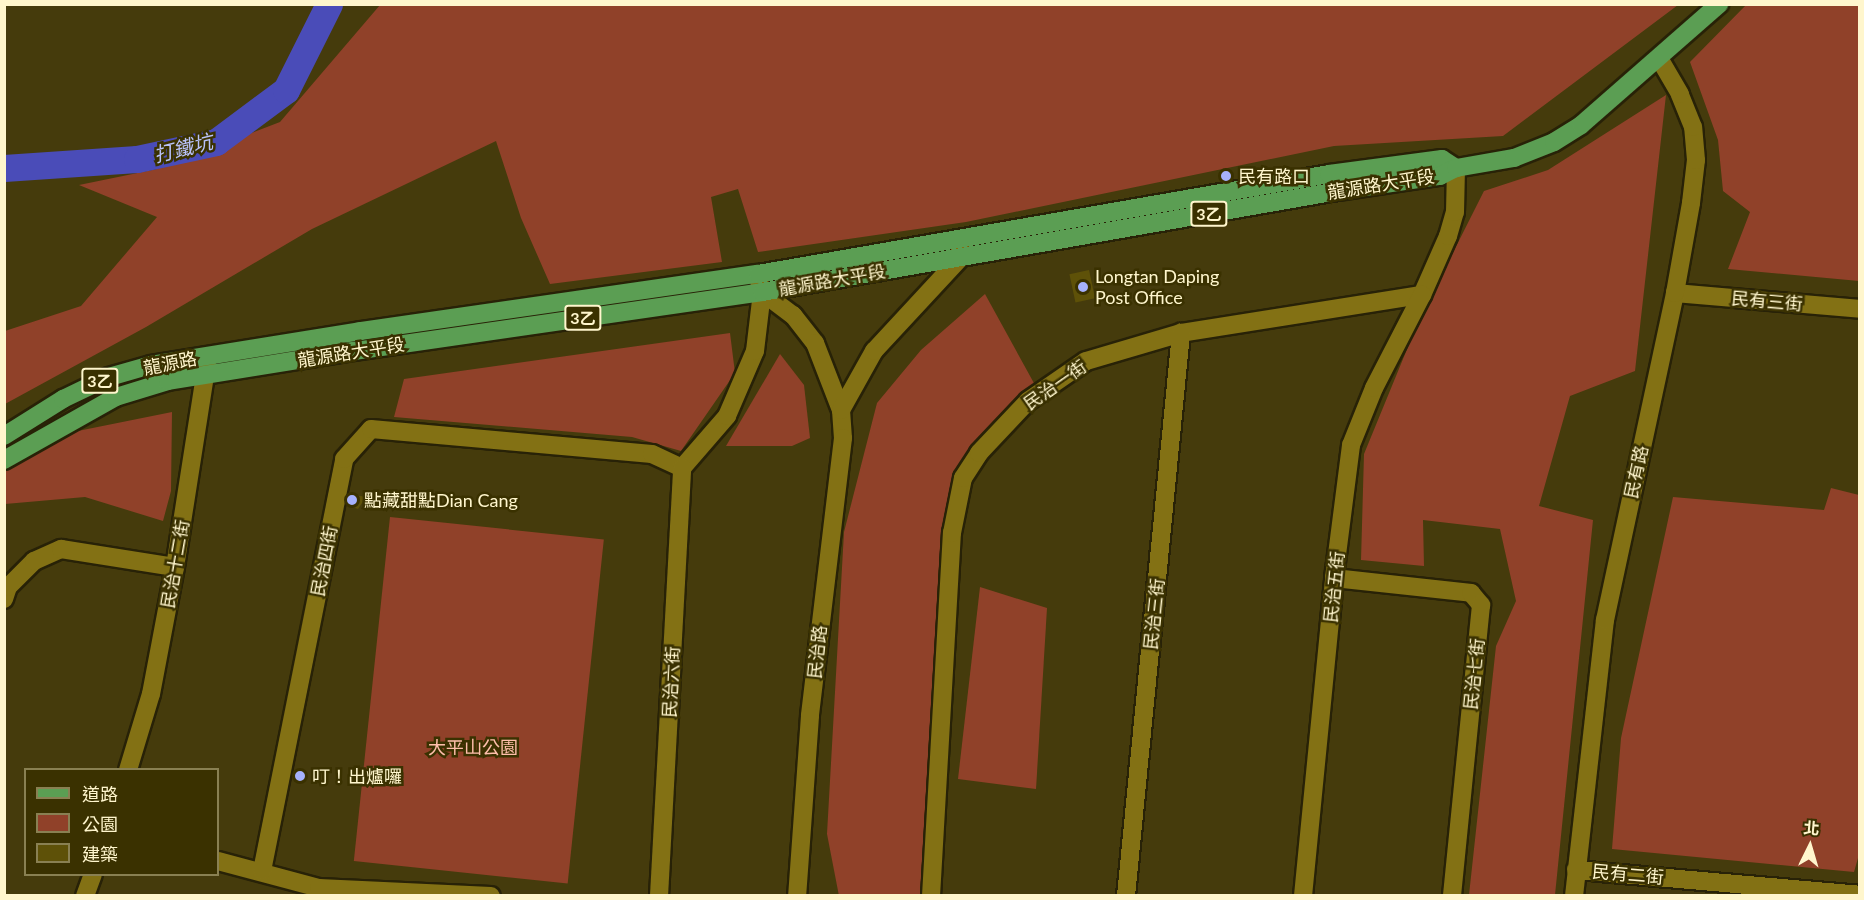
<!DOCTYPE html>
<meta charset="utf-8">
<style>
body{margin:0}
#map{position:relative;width:1864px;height:900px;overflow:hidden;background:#453b0c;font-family:Lato,"Noto Sans TC",sans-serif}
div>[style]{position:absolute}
.green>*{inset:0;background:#904129;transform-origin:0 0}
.river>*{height:27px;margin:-13.5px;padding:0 13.5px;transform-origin:13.5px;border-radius:13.5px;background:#4a4cb8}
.building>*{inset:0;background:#5e5108;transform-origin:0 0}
.roads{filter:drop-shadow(2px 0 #282207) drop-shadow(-2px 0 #282207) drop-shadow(0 2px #282207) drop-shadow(0 -2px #282207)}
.minor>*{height:18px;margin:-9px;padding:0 9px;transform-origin:9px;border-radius:9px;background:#837114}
.major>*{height:18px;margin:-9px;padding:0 9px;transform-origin:9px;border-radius:9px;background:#5b9e53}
.dots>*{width:16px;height:16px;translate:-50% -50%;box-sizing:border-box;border:3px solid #3a3100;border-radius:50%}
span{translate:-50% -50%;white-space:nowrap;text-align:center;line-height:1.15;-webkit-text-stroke:5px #3a3100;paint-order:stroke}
.shield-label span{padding:2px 4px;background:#3a3100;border:2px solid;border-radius:4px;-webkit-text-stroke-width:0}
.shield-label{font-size:16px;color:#fff6cd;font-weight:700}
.poi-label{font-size:18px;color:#fff6cd}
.left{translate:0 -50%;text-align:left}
.street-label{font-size:18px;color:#fff6cd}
.park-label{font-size:18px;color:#febeab}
.water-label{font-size:20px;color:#b9c2f9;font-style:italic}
.frame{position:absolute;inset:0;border:6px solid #fff6cd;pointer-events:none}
.legend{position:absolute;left:24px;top:768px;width:195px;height:108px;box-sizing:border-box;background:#3a3100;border:2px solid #898052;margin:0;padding:8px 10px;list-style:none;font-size:18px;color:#fff6cd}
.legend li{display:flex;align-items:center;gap:12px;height:30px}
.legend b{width:30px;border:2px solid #898052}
.north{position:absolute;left:1780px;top:816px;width:60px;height:60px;-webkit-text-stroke:4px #3a3100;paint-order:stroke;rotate:5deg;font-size:16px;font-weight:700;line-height:24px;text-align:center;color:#fff6cd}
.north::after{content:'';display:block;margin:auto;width:21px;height:27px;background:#fff6cd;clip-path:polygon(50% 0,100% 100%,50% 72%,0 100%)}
</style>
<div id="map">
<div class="green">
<i style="clip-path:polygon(380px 5px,380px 4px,1678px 5px,1503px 136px,1334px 146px,966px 222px,758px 252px,738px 189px,711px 197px,722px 262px,550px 284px,521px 218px,496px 141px,312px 229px,146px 327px,5px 404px,5px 331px,81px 306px,157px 217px,79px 185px,157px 169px,280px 122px)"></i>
<i style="clip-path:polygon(1746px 5px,1859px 5px,1859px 281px,1728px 269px,1750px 212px,1723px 191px,1718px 140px,1690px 62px)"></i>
<i style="clip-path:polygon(1666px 95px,1635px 371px,1570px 396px,1539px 506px,1593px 520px,1555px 895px,1469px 895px,1496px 646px,1516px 601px,1500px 529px,1423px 520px,1424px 566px,1361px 560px,1364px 454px,1419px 320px,1484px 191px,1548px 170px)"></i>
<i style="clip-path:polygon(985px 294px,1035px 385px,967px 464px,942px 650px,922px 895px,839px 896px,827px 834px,844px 532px,877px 403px,921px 350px)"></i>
<i style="clip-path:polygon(730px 333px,735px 373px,681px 451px,632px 437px,394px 417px,404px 379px)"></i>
<i style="clip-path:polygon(780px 354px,804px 385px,810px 438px,792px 446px,726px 446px)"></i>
<i style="clip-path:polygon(172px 412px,171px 491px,163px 521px,85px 497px,5px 504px,4px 461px,43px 438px)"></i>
<i style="clip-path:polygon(1831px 488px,1859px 495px,1860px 851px,1854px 872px,1612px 849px,1621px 738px,1673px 497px,1824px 510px)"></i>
<i style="left:390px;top:517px;width:215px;height:346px;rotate:6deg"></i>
<i style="clip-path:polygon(980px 587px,1047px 608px,1036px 789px,958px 779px)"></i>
</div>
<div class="river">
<i style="left:4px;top:168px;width:133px;rotate:-3.9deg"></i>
<i style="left:137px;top:159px;width:81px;rotate:-12.1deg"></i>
<i style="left:216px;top:142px;width:87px;rotate:-36.6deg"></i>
<i style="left:286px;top:90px;width:96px;rotate:-63.4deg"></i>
</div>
<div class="building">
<i style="left:1089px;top:270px;width:29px;height:20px;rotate:78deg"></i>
<i style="clip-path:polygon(348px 494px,366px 497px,358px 509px,346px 505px)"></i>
</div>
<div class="roads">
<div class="minor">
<i style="left:759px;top:281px;width:11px;rotate:75deg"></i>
<i style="left:762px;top:292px;width:39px;rotate:37deg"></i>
<i style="left:793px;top:315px;width:36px;rotate:52deg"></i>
<i style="left:815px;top:343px;width:72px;rotate:68.8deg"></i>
<i style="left:841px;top:410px;width:28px;rotate:86deg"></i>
<i style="left:843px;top:438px;width:280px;rotate:96.8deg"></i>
<i style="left:810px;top:716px;width:180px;rotate:94.1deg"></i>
<i style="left:1675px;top:293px;width:186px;rotate:4.9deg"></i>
<i style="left:841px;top:410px;width:68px;rotate:-60.8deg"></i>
<i style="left:874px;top:351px;width:127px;rotate:-47.2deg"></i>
<i style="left:960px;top:258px;width:10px;rotate:-90deg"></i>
<i style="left:682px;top:468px;width:69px;rotate:-49.1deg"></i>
<i style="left:727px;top:416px;width:71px;rotate:-66.7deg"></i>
<i style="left:755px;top:351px;width:59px;rotate:-83.2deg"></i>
<i style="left:1334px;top:578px;width:138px;rotate:6.2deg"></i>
<i style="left:1471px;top:593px;width:16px;rotate:50deg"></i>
<i style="left:1481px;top:605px;width:292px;rotate:95.7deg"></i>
<i style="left:4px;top:599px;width:13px;rotate:-72deg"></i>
<i style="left:8px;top:587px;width:37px;rotate:-45deg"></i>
<i style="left:34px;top:561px;width:30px;rotate:-24deg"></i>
<i style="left:61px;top:549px;width:115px;rotate:9deg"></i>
<i style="left:128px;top:770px;width:79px;rotate:-73.2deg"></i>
<i style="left:151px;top:694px;width:129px;rotate:-79.3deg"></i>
<i style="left:175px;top:567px;width:207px;rotate:-81.1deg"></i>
<i style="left:218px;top:861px;width:105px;rotate:15deg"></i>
<i style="left:319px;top:888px;width:172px;rotate:2.7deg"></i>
<i style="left:1576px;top:870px;width:285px;rotate:5deg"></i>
<i style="left:262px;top:871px;width:420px;rotate:-78.7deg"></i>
<i style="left:344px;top:459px;width:40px;rotate:-48deg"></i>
<i style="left:371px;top:429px;width:282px;rotate:5.1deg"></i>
<i style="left:652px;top:454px;width:33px;rotate:25deg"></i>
<i style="left:85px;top:896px;width:23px;rotate:-70deg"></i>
<i style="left:659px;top:896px;width:429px;rotate:-86.9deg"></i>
<i style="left:931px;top:896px;width:364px;rotate:-86.7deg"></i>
<i style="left:952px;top:533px;width:56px;rotate:-78.7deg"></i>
<i style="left:963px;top:478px;width:30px;rotate:-57deg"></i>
<i style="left:979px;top:453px;width:71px;rotate:-46.7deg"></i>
<i style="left:1028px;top:401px;width:70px;rotate:-34.6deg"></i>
<i style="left:1086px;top:361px;width:99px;rotate:-16.4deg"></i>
<i style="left:1181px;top:333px;width:244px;rotate:-9deg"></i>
<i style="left:1422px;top:295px;width:64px;rotate:-66.2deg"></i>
<i style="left:1448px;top:236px;width:25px;rotate:-74deg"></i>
<i style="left:1455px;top:212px;width:44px;rotate:-88.7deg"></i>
<i style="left:1126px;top:896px;width:566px;rotate:-84.42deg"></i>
<i style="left:1303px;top:896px;width:320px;rotate:-84.4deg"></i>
<i style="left:1334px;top:578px;width:134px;rotate:-82.7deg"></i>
<i style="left:1351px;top:445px;width:61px;rotate:-68deg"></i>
<i style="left:1374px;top:388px;width:105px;rotate:-62.7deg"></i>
<i style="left:1574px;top:896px;width:278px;rotate:-83.6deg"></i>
<i style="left:1605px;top:620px;width:334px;rotate:-77.9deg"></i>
<i style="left:1675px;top:293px;width:91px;rotate:-79.9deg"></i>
<i style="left:1691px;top:203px;width:43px;rotate:-83.4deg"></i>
<i style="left:1696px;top:160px;width:33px;rotate:-95deg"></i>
<i style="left:1693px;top:127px;width:35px;rotate:-112deg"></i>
<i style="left:1680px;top:94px;width:42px;rotate:-120.3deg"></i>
</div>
<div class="major">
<i style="left:4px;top:436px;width:70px;rotate:-32.1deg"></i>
<i style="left:63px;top:399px;width:51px;rotate:-25.6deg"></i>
<i style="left:109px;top:377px;width:44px;rotate:-15.9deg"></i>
<i style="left:151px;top:365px;width:212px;rotate:-9.2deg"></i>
<i style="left:360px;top:331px;width:402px;rotate:-8.2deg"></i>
<i style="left:758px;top:274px;width:580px;rotate:-9.93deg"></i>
<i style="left:1329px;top:174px;width:114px;rotate:-7.6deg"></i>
<i style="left:1442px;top:159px;width:17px;rotate:33deg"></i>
<i style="left:4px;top:460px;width:129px;rotate:-29.4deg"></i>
<i style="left:116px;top:397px;width:54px;rotate:-17.1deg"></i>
<i style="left:168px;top:381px;width:188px;rotate:-9.2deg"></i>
<i style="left:354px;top:351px;width:412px;rotate:-8.2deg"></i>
<i style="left:762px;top:292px;width:585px;rotate:-9.95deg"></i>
<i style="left:1338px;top:191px;width:103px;rotate:-8.4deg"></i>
<i style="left:1440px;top:176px;width:18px;rotate:-27deg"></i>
<i style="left:1456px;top:168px;width:59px;rotate:-9.8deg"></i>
<i style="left:1514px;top:158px;width:43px;rotate:-21.8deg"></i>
<i style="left:1554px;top:142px;width:32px;rotate:-32deg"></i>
<i style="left:1581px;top:125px;width:184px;rotate:-41.2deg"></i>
</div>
</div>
<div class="dots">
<i style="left:1226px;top:176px;background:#a6b1fc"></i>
<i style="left:1083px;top:287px;background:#a6b1fc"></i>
<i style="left:352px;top:500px;background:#a6b1fc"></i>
<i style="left:300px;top:776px;background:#a6b1fc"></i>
</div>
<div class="shield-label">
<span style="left:1209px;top:214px">3乙</span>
<span style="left:583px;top:318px">3乙</span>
<span style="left:100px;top:381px">3乙</span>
</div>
<div class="poi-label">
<span class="left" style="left:1238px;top:176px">民有路口</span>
<span class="left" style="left:1095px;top:287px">Longtan Daping<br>Post Office</span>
<span class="left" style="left:364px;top:500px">點藏甜點Dian Cang</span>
<span class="left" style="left:312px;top:776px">叮！出爐囉</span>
</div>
<div class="street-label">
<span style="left:1381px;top:184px;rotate:-9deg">龍源路大平段</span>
<span style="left:832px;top:280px;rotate:-10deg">龍源路大平段</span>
<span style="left:1767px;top:301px;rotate:5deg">民有三街</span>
<span style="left:351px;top:352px;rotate:-9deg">龍源路大平段</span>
<span style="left:170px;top:363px;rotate:-11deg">龍源路</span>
<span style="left:1055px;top:385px;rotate:-35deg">民治一街</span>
<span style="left:1636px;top:472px;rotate:-78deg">民有路</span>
<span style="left:324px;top:561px;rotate:-79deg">民治四街</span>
<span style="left:175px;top:564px;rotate:-80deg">民治十二街</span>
<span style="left:1334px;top:587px;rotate:-84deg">民治五街</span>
<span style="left:1154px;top:614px;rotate:-84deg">民治三街</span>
<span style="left:817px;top:652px;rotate:-84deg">民治路</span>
<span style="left:1474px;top:674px;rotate:-84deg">民治七街</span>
<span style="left:671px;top:682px;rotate:-87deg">民治六街</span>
<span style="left:1628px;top:874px;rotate:5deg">民有二街</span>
</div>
<div class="park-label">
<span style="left:473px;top:747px">大平山公園</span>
</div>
<div class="water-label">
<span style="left:183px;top:148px;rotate:-14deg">打鐵坑</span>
</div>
<div class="frame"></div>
<ul class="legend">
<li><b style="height:8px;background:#5b9e53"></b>道路</li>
<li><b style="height:16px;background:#904129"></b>公園</li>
<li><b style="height:16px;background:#5e5108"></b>建築</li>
</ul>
<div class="north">北</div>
</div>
